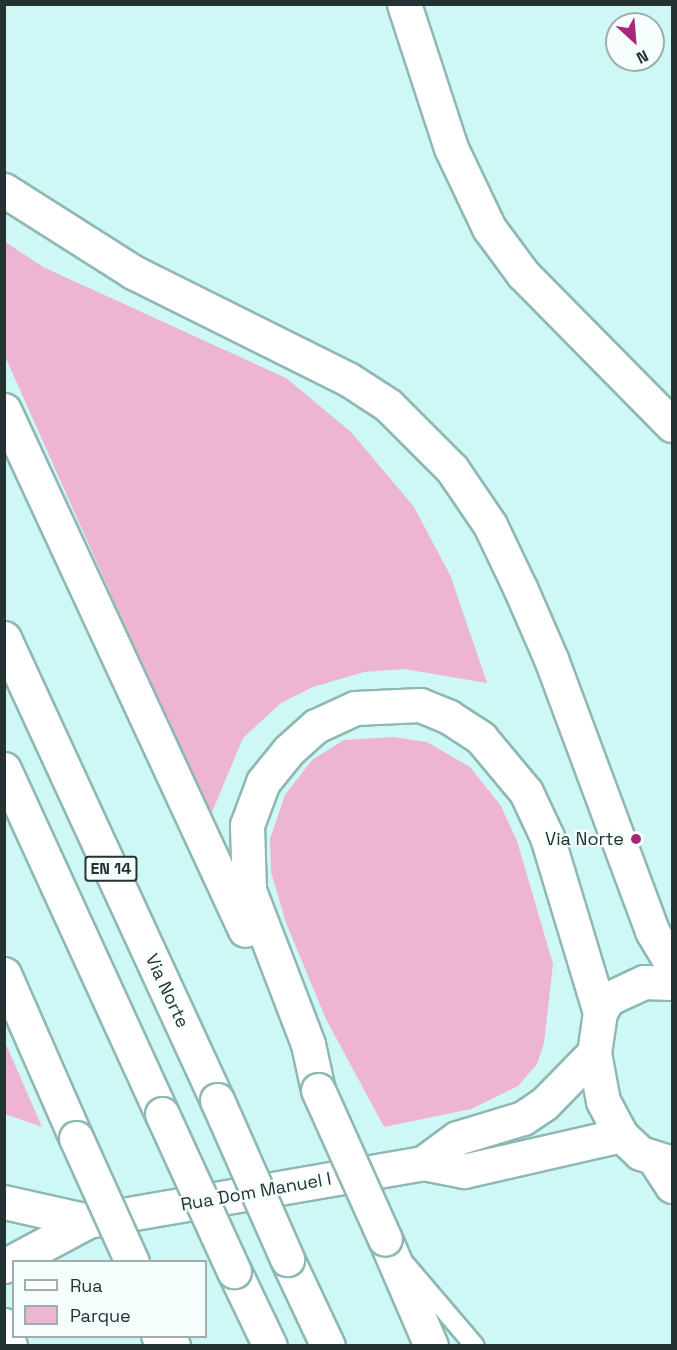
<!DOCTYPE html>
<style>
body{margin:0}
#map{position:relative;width:677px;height:1350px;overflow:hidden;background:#cdf8f5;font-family:"Space Grotesk",sans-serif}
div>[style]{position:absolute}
.green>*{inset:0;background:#edb5d1}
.roads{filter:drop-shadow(2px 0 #8fb8b5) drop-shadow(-2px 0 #8fb8b5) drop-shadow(0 2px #8fb8b5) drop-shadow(0 -2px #8fb8b5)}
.service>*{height:18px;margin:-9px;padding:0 9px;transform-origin:9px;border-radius:9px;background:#fff}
.tertiary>*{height:33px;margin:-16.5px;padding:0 16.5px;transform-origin:16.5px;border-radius:16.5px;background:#fff}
.secondary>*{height:33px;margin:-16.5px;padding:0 16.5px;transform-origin:16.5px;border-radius:16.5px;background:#fff}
.trunk>*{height:33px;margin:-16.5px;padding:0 16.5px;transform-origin:16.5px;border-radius:16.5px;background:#fff}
.bridges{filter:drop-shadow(2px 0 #8fb8b5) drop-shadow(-2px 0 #8fb8b5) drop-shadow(0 2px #8fb8b5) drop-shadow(0 -2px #8fb8b5)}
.trunk-bridge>*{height:33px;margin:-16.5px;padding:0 16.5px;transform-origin:16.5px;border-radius:16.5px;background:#fff}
.dots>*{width:16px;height:16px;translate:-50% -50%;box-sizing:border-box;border:3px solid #f5fdfd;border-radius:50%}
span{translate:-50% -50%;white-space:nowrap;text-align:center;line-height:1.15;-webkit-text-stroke:4.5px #f5fdfd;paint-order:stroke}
.shield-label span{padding:2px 4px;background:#f5fdfd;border:2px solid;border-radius:4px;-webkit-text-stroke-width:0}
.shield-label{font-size:16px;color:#233332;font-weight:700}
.poi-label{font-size:18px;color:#233332}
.right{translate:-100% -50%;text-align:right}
.street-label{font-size:18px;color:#233332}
.frame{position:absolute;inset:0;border:6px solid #233332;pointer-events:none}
.legend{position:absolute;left:12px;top:1260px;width:195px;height:78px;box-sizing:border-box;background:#f5fdfd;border:2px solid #a1acac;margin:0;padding:8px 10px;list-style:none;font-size:18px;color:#233332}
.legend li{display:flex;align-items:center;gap:12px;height:30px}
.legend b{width:30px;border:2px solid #a1acac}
.north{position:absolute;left:605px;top:12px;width:60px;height:60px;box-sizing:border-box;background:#f5fdfd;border:2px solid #a1acac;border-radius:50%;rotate:154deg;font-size:16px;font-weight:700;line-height:24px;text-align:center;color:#233332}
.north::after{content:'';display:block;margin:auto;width:21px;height:27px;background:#a82777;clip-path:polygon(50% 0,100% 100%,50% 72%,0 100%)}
</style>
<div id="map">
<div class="green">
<i style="clip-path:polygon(4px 241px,43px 267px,286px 378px,351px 432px,414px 507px,451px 577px,487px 683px,404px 669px,364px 672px,313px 687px,281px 703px,243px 738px,210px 817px,5px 356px)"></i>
<i style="clip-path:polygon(393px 737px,427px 742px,470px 767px,501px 806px,517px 841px,553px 964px,544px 1043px,537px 1064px,518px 1086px,471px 1109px,384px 1127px,326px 1019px,286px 923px,271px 872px,270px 839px,285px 795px,312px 760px,344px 740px)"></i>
<i style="clip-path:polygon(5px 1042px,42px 1127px,5px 1114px)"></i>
</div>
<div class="roads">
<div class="service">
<i style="left:406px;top:1265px;width:106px;rotate:49.6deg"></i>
<i style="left:151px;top:1336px;width:10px;rotate:73deg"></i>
</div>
<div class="tertiary">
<i style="left:404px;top:4px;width:151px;rotate:71.9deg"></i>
<i style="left:451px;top:148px;width:89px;rotate:64.6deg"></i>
<i style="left:489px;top:228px;width:57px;rotate:53.5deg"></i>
<i style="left:523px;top:274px;width:212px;rotate:45.4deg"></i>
<i style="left:655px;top:1160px;width:31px;rotate:57deg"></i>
<i style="left:4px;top:1325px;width:22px;rotate:74deg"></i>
</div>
<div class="secondary">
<i style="left:672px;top:983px;width:28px;rotate:-178deg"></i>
<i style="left:644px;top:982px;width:40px;rotate:155deg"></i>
<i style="left:608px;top:999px;width:15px;rotate:122deg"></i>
<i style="left:600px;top:1012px;width:41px;rotate:98.3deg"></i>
<i style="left:594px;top:1053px;width:49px;rotate:79.4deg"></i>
<i style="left:603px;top:1101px;width:38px;rotate:62deg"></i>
<i style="left:621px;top:1135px;width:26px;rotate:43deg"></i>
<i style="left:640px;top:1153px;width:34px;rotate:17deg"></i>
<i style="left:423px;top:1163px;width:42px;rotate:-36.3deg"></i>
<i style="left:457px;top:1138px;width:69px;rotate:-16.9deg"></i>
<i style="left:523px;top:1118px;width:25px;rotate:-34deg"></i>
<i style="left:544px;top:1104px;width:71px;rotate:-45.6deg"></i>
<i style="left:4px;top:1202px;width:86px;rotate:12.7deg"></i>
<i style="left:4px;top:1266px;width:95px;rotate:-28.2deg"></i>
<i style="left:88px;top:1221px;width:340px;rotate:-9.8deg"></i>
<i style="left:423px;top:1163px;width:42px;rotate:11deg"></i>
<i style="left:464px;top:1171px;width:161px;rotate:-12.9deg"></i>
</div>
<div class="trunk">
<i style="left:4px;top:190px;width:153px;rotate:32.4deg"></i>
<i style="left:133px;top:272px;width:240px;rotate:26.5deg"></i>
<i style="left:348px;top:379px;width:48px;rotate:33deg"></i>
<i style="left:388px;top:405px;width:91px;rotate:45deg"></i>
<i style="left:452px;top:469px;width:68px;rotate:55.8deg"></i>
<i style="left:490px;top:525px;width:72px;rotate:64.5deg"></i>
<i style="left:521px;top:590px;width:75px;rotate:66.5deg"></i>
<i style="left:551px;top:659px;width:290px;rotate:69.6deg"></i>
<i style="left:652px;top:931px;width:39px;rotate:59deg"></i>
<i style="left:4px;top:410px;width:573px;rotate:65.13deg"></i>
<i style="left:4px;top:638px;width:509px;rotate:65.25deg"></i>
<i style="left:4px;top:769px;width:379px;rotate:65.4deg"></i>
<i style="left:4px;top:974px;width:179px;rotate:66.3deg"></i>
<i style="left:318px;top:1090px;width:47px;rotate:-102.3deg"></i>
<i style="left:308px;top:1044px;width:165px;rotate:-111deg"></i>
<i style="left:249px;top:890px;width:65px;rotate:-91.8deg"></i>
<i style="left:247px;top:825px;width:46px;rotate:-69.6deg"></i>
<i style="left:263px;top:782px;width:41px;rotate:-50.9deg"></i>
<i style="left:289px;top:750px;width:36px;rotate:-42deg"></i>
<i style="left:316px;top:726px;width:43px;rotate:-24.8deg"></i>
<i style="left:355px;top:708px;width:65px;rotate:-2.6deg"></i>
<i style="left:420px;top:705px;width:31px;rotate:22deg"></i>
<i style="left:449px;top:717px;width:38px;rotate:33deg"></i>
<i style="left:481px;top:738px;width:70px;rotate:50.2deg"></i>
<i style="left:526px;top:792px;width:50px;rotate:65deg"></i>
<i style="left:547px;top:837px;width:183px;rotate:73.2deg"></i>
<i style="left:385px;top:1239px;width:116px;rotate:66.7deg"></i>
<i style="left:287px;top:1259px;width:96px;rotate:64.8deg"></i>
<i style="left:234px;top:1271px;width:83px;rotate:64.4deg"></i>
<i style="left:168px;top:1336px;width:11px;rotate:63deg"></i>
</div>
</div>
<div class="bridges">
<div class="trunk-bridge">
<i style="left:318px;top:1090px;width:163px;rotate:65.8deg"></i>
<i style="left:217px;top:1100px;width:174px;rotate:66.2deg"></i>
<i style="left:162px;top:1114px;width:173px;rotate:65.4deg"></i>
<i style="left:76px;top:1138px;width:136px;rotate:65.7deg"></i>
</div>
</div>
<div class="dots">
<i style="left:636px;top:839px;background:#a82777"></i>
</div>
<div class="shield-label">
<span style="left:111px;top:869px">EN 14</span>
</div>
<div class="poi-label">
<span class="right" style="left:624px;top:839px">Via Norte</span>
</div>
<div class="street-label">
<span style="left:167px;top:991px;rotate:65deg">Via Norte</span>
<span style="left:256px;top:1192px;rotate:-10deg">Rua Dom Manuel I</span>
</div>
<div class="frame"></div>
<ul class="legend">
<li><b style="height:8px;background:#fff"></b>Rua</li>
<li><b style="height:16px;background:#edb5d1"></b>Parque</li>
</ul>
<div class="north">N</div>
</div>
